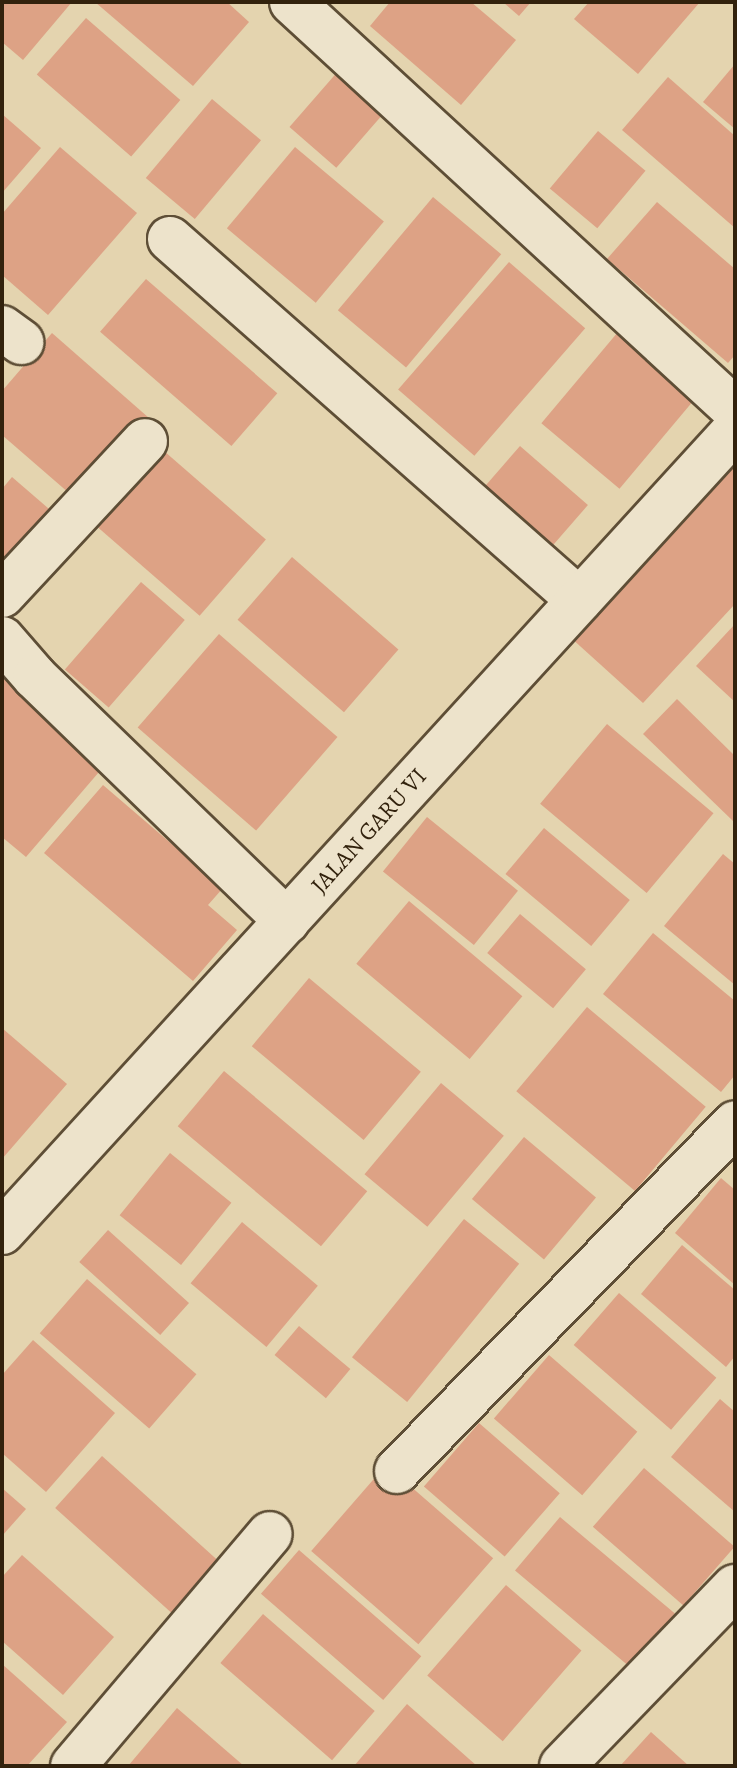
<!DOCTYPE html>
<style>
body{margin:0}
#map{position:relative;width:737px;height:1768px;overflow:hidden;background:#e4d4af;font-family:Alegreya,serif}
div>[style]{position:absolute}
.building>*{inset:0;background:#dda285;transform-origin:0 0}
.roads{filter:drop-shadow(2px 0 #5e4e36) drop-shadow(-2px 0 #5e4e36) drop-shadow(0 2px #5e4e36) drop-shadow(0 -2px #5e4e36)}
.minor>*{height:44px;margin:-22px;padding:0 22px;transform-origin:22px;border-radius:22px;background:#ede3cb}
span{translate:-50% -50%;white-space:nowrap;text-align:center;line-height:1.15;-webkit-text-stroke:7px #ede3cb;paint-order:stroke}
.street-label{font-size:24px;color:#32220d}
.frame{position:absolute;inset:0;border:4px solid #32220d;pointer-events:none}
</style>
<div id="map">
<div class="building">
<i style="clip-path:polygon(2px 2px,72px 2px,23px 60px,2px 42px)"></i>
<i style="clip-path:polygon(95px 2px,227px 2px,249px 22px,193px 86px)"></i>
<i style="clip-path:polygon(390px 2px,471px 2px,516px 40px,461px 105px,370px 26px)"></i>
<i style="clip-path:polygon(503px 2px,531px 2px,519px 16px)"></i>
<i style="clip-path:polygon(589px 2px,700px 2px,638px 74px,574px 19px)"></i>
<i style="left:86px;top:18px;width:125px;height:75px;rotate:41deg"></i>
<i style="clip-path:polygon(735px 64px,735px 129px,703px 102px)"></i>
<i style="left:340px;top:69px;width:62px;height:77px;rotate:41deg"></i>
<i style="clip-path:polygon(668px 77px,735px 136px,735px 228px,622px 130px)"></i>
<i style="left:212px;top:99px;width:64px;height:103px;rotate:40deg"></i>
<i style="clip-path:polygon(2px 114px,41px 148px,2px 193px)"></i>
<i style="left:598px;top:131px;width:62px;height:75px;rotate:40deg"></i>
<i style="clip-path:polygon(60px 147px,137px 213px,48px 315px,2px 275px,2px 214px)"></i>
<i style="left:295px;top:147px;width:116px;height:106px;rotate:40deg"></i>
<i style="left:433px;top:197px;width:89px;height:148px;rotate:40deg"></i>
<i style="clip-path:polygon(657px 202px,735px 269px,735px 355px,728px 363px,607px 259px)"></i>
<i style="left:509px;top:262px;width:101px;height:169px;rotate:41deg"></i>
<i style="left:146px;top:279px;width:174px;height:70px;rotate:41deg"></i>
<i style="left:623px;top:326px;width:102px;height:127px;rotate:40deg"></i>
<i style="clip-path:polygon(52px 333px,149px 418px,77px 500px,2px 435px,2px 391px)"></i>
<i style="left:520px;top:446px;width:90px;height:59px;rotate:41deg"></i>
<i style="left:164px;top:451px;width:135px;height:101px;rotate:41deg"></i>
<i style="clip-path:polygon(735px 460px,735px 604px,643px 703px,570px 637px)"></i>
<i style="clip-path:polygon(12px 477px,63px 521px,2px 592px,2px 489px)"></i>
<i style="left:292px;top:557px;width:141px;height:83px;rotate:41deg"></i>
<i style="left:141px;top:582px;width:58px;height:116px;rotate:41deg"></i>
<i style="clip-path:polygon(735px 624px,735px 702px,696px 666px)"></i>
<i style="left:219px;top:634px;width:157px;height:124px;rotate:41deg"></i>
<i style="clip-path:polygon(2px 677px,105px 765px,26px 857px,2px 837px)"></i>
<i style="clip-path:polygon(677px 699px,735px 756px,733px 821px,643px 734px)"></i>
<i style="left:607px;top:724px;width:139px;height:104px;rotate:40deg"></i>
<i style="clip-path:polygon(103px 785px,223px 888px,208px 905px,237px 930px,193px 981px,44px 853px)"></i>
<i style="left:427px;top:817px;width:117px;height:70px;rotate:39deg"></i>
<i style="left:544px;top:828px;width:112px;height:60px;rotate:40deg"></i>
<i style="clip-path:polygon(723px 854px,735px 864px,735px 985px,664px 926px)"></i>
<i style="left:409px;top:901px;width:148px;height:82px;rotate:40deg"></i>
<i style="left:520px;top:914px;width:86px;height:51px;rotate:40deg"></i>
<i style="clip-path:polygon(653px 933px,735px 1001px,735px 1075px,721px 1092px,603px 994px)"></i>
<i style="left:309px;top:978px;width:146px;height:89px;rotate:40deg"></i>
<i style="left:587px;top:1007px;width:155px;height:110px;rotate:40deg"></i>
<i style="clip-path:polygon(2px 1028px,67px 1084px,2px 1159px)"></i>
<i style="left:224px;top:1071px;width:187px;height:72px;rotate:40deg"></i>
<i style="left:441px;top:1083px;width:82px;height:119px;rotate:40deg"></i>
<i style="left:524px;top:1137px;width:94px;height:81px;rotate:40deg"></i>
<i style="left:170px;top:1153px;width:79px;height:80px;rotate:39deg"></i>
<i style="clip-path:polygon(721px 1178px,735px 1190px,735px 1285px,675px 1233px)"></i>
<i style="left:464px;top:1219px;width:71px;height:178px;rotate:39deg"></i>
<i style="left:242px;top:1222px;width:99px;height:80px;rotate:40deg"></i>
<i style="left:108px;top:1230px;width:109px;height:43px;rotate:42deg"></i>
<i style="clip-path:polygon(682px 1245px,735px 1290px,735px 1356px,726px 1367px,641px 1294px)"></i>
<i style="left:87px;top:1279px;width:145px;height:72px;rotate:41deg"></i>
<i style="left:619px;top:1293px;width:129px;height:69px;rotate:41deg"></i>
<i style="left:299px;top:1326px;width:67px;height:38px;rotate:40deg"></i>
<i style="clip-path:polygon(33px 1340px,115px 1413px,46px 1492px,2px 1453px,2px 1375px)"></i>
<i style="left:549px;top:1355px;width:117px;height:84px;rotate:41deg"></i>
<i style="clip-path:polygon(720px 1399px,735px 1412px,735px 1512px,671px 1457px)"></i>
<i style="left:479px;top:1423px;width:107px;height:84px;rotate:41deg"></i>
<i style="left:102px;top:1456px;width:159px;height:70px;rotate:42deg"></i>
<i style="left:386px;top:1465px;width:142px;height:114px;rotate:41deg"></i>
<i style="left:644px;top:1468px;width:120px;height:78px;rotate:41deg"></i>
<i style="clip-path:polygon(2px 1488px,26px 1509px,2px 1536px)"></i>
<i style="left:560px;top:1517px;width:150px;height:70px;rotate:40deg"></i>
<i style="left:299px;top:1550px;width:162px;height:58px;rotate:41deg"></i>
<i style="clip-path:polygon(22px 1555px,114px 1637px,63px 1695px,2px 1641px,2px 1577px)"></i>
<i style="left:506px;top:1585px;width:100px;height:120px;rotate:41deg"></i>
<i style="left:263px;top:1614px;width:148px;height:65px;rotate:41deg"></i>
<i style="clip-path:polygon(2px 1664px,67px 1722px,27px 1766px,2px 1766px)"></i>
<i style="clip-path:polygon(407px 1704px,477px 1766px,354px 1766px)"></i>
<i style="clip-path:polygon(177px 1708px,244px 1766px,128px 1766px)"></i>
<i style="clip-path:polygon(651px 1732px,689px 1766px,620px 1766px)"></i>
</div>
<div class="roads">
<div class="minor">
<i style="left:292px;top:2px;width:602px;rotate:42.64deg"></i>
<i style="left:170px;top:239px;width:546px;rotate:41.43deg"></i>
<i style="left:2px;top:328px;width:24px;rotate:36deg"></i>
<i style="left:2px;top:595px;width:210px;rotate:-47.1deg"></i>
<i style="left:2px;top:639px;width:50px;rotate:49deg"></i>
<i style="left:35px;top:677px;width:351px;rotate:44.1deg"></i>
<i style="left:2px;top:1232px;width:1087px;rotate:-47.57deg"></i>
<i style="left:397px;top:1471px;width:485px;rotate:-45.8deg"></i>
<i style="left:73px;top:1766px;width:304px;rotate:-49.7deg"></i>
<i style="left:562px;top:1766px;width:249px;rotate:-46deg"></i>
</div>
</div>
<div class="street-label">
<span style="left:369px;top:831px;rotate:-48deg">JALAN GARU VI</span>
</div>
<div class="frame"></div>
</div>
